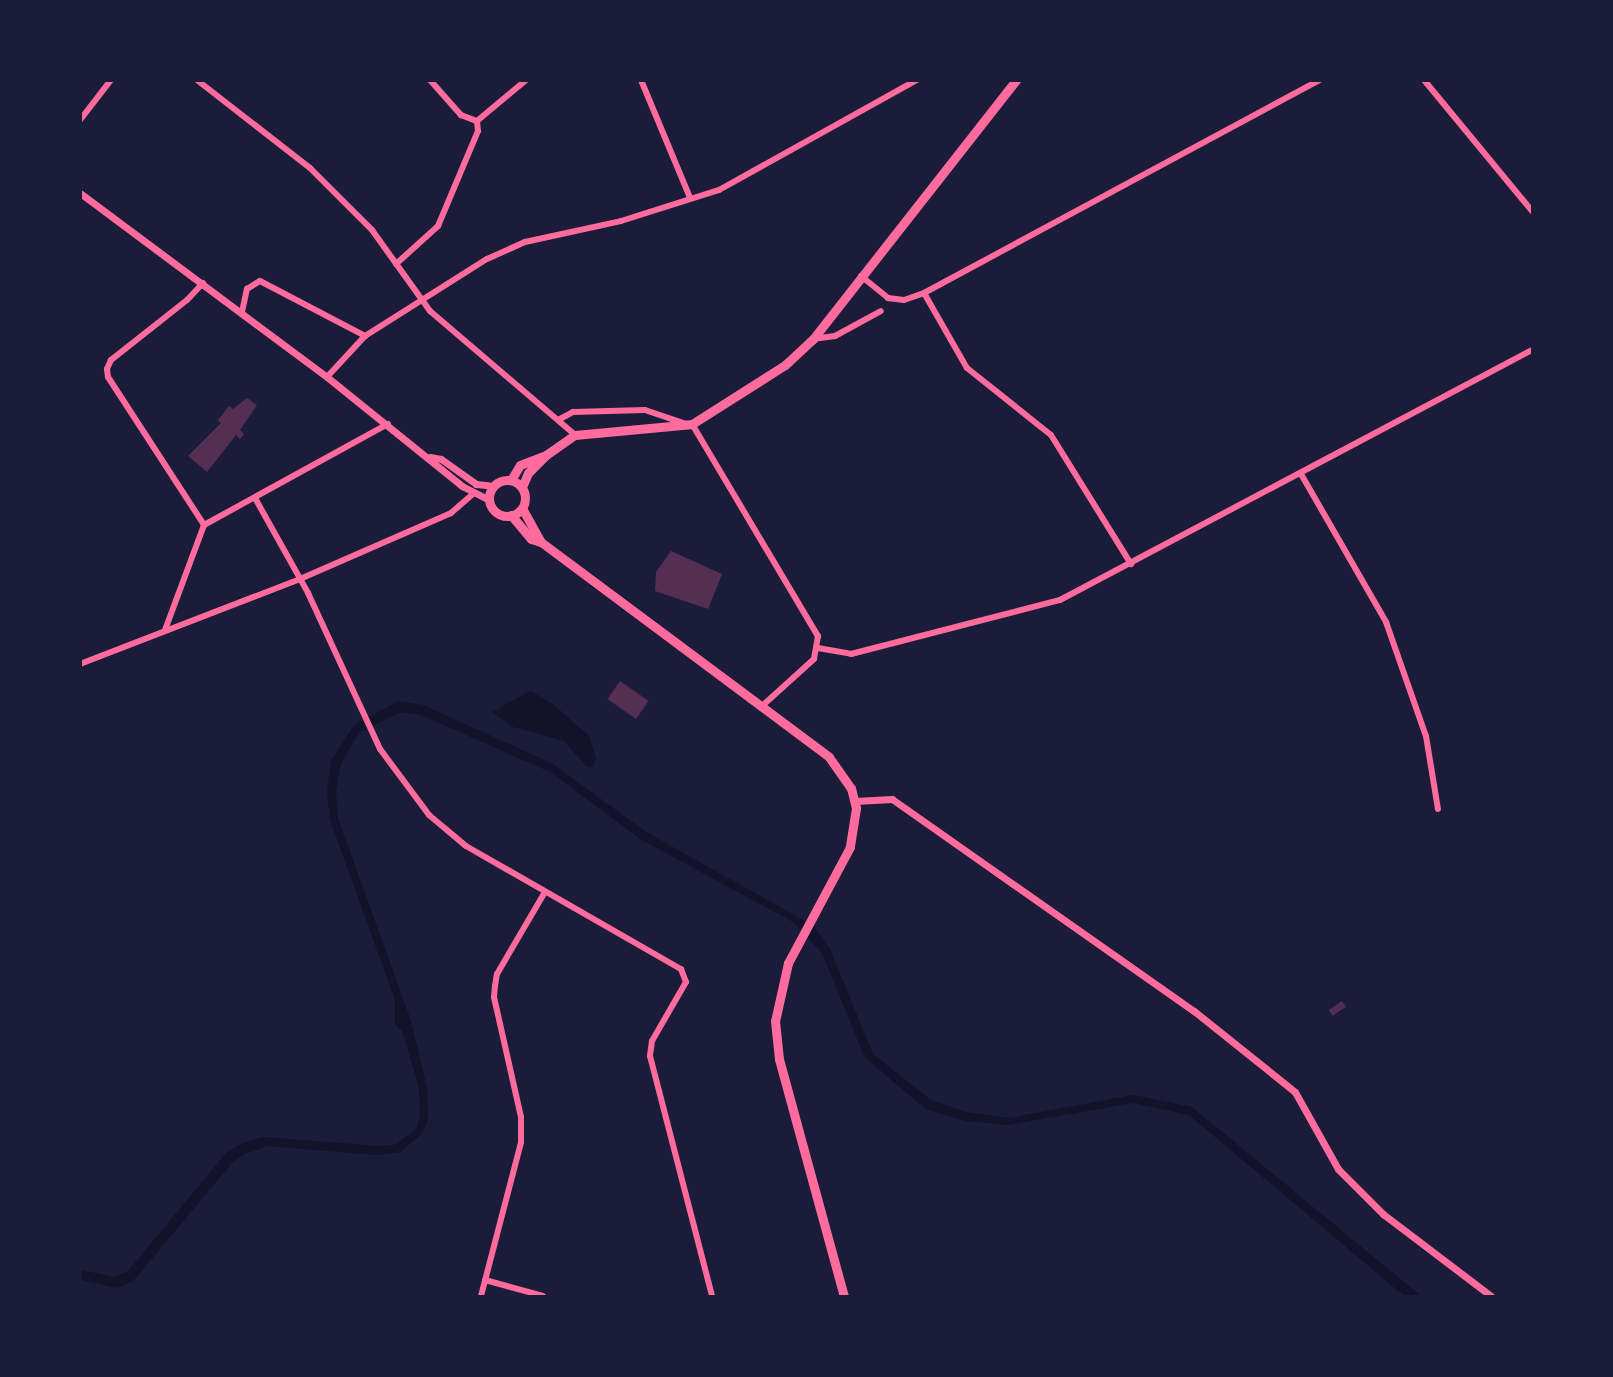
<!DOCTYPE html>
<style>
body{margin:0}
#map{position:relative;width:1613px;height:1377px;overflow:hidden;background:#1b1b3a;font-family:"Times New Roman",serif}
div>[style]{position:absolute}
.water>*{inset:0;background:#12122b}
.building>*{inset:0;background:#542f53;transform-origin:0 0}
.minor>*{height:6px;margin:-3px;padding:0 3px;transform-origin:3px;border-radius:3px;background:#ff6b9d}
.tertiary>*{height:7px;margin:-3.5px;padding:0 3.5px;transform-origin:3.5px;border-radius:3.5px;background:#ff6b9d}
.secondary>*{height:9px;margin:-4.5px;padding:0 4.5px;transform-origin:4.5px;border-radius:4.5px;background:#ff6b9d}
.secondary>.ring{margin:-4.5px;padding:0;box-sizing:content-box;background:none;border:9px solid #ff6b9d;border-radius:50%}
span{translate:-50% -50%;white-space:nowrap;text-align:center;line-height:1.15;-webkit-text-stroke:7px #1b1b3a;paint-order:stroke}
.frame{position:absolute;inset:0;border:82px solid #1b1b3a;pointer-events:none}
</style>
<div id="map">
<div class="water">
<i style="clip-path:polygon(530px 691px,553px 704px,589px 736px,596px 758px,593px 767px,587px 767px,564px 741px,513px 727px,492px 712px)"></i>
<i style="clip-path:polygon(399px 701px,423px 705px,553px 764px,646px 832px,814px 926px,830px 949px,873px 1054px,931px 1100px,966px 1112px,1008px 1118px,1133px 1095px,1192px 1107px,1421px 1296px,1406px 1296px,1396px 1289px,1189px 1115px,1133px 1103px,1008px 1125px,965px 1121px,926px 1109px,865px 1058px,822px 953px,793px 922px,640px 839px,550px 772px,421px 715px,401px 712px,360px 732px,341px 763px,336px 791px,338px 818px,411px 1021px,427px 1088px,428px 1120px,422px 1134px,400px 1152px,377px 1155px,268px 1146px,245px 1154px,233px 1162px,134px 1280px,118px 1288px,81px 1280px,81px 1270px,114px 1277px,128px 1271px,226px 1153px,243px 1143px,264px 1137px,378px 1146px,394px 1145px,416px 1129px,420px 1117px,419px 1087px,402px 1031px,395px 1024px,395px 1000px,330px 820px,327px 791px,331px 761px,354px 725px)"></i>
</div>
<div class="building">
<i style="clip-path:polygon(247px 398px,257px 405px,240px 430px,244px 434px,240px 439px,236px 435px,207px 472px,188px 456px,221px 423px,218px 420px,229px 406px,233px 409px)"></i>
<i style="clip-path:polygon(671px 551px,722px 574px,708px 609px,655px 591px,656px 572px)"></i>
<i style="left:620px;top:681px;width:35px;height:22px;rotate:35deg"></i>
<i style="left:1342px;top:1001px;width:7px;height:16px;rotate:56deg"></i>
</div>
<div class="minor">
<i style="left:197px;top:80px;width:143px;rotate:37.9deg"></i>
<i style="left:310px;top:168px;width:88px;rotate:45deg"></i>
<i style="left:372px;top:230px;width:100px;rotate:54.4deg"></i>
<i style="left:430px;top:311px;width:191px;rotate:40.5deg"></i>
<i style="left:430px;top:80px;width:47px;rotate:48.5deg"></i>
<i style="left:461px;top:115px;width:17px;rotate:21deg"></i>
<i style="left:641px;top:80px;width:128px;rotate:67.4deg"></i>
<i style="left:1424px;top:80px;width:170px;rotate:50.5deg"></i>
<i style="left:80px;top:120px;width:51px;rotate:-52.2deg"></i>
<i style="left:477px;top:121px;width:64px;rotate:-39.9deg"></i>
<i style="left:396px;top:264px;width:57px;rotate:-42.1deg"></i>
<i style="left:438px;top:226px;width:103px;rotate:-67.2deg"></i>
<i style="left:478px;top:131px;width:10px;rotate:-96deg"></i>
<i style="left:861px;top:276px;width:35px;rotate:39deg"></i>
<i style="left:888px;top:298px;width:16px;rotate:7deg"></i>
<i style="left:904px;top:300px;width:21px;rotate:-19deg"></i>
<i style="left:924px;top:293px;width:449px;rotate:-28.3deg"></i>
<i style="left:203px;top:283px;width:23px;rotate:133deg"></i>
<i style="left:187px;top:300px;width:97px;rotate:141.7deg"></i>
<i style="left:111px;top:360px;width:10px;rotate:114deg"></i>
<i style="left:107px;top:369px;width:8px;rotate:83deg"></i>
<i style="left:108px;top:377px;width:176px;rotate:57deg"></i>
<i style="left:924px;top:293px;width:86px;rotate:60.2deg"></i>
<i style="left:967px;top:368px;width:107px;rotate:38.6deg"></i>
<i style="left:1051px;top:435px;width:152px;rotate:58.2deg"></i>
<i style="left:242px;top:312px;width:24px;rotate:-78deg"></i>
<i style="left:247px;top:289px;width:15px;rotate:-32deg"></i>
<i style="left:260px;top:281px;width:119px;rotate:27.6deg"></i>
<i style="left:813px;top:339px;width:22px;rotate:-8deg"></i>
<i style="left:835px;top:336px;width:52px;rotate:-28.5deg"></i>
<i style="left:327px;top:377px;width:56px;rotate:-47.2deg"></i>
<i style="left:365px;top:336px;width:144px;rotate:-32.3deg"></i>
<i style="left:487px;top:259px;width:42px;rotate:-24.1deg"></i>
<i style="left:525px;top:242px;width:98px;rotate:-12.3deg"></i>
<i style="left:621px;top:221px;width:103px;rotate:-17.6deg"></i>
<i style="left:719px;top:190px;width:227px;rotate:-29.1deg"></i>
<i style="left:560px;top:419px;width:15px;rotate:-28deg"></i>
<i style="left:573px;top:412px;width:72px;rotate:-1.6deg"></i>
<i style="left:645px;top:410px;width:40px;rotate:18.9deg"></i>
<i style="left:692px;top:424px;width:247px;rotate:59.3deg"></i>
<i style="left:818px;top:636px;width:23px;rotate:100deg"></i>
<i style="left:814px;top:659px;width:72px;rotate:137.8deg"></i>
<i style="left:1301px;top:474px;width:171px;rotate:60.1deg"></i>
<i style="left:1386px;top:622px;width:121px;rotate:70.7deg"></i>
<i style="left:1426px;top:736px;width:74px;rotate:80.7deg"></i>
<i style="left:255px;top:498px;width:109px;rotate:60.8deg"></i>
<i style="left:308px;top:593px;width:172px;rotate:65.2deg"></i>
<i style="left:380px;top:749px;width:82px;rotate:53.4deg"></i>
<i style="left:429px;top:815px;width:48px;rotate:40deg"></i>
<i style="left:466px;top:846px;width:248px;rotate:29.8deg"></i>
<i style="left:681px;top:969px;width:14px;rotate:69deg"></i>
<i style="left:686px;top:982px;width:68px;rotate:120deg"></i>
<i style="left:652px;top:1041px;width:15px;rotate:98deg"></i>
<i style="left:650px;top:1056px;width:248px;rotate:75.5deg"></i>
<i style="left:165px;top:630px;width:112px;rotate:-69.6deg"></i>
<i style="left:204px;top:525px;width:210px;rotate:-28.8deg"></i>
<i style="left:818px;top:648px;width:34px;rotate:10deg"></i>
<i style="left:851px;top:654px;width:216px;rotate:-14.5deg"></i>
<i style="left:1060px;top:600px;width:534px;rotate:-27.91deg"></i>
<i style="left:80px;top:664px;width:236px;rotate:-21.1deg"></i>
<i style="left:300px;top:579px;width:165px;rotate:-23.6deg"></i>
<i style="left:451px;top:513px;width:29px;rotate:-41deg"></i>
<i style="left:485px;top:1280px;width:60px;rotate:15.4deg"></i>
<i style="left:481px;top:1296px;width:159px;rotate:-75.4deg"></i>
<i style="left:521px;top:1142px;width:25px;rotate:-90deg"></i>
<i style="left:521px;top:1117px;width:123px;rotate:-102.7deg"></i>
<i style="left:494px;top:997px;width:11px;rotate:-85deg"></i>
<i style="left:495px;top:986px;width:12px;rotate:-81deg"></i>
<i style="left:497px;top:974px;width:95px;rotate:-59.7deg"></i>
</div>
<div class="tertiary">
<i style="left:80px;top:193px;width:308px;rotate:36.7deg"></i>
<i style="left:327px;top:377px;width:174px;rotate:38.9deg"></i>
<i style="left:462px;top:486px;width:31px;rotate:27deg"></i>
<i style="left:430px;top:457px;width:11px;rotate:10deg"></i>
<i style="left:441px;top:459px;width:43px;rotate:35.5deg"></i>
<i style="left:476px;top:484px;width:18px;rotate:6deg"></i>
<i style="left:855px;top:801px;width:37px;rotate:-3deg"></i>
<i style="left:892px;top:799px;width:369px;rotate:35.1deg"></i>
<i style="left:1194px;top:1011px;width:129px;rotate:38.7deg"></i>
<i style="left:1295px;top:1092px;width:88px;rotate:60.8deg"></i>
<i style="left:1338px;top:1169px;width:64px;rotate:45deg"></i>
<i style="left:1383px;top:1214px;width:136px;rotate:37.2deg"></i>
</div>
<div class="secondary">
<i style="left:511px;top:480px;width:17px;rotate:-59deg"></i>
<i style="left:520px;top:465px;width:28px;rotate:-21deg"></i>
<i class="ring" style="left:489px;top:480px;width:27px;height:27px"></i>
<i style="left:522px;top:487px;width:15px;rotate:-67deg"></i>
<i style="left:528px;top:473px;width:25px;rotate:-45deg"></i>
<i style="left:546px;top:455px;width:35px;rotate:-35deg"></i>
<i style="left:575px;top:435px;width:118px;rotate:-5.4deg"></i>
<i style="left:692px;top:424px;width:110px;rotate:-32.4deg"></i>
<i style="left:785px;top:365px;width:38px;rotate:-43deg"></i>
<i style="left:813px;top:339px;width:329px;rotate:-51.9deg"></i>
<i style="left:522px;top:508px;width:39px;rotate:61deg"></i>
<i style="left:511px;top:515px;width:31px;rotate:50deg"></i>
<i style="left:531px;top:539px;width:10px;rotate:17deg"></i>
<i style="left:541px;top:542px;width:359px;rotate:36.7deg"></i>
<i style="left:829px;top:757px;width:38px;rotate:55deg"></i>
<i style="left:851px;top:788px;width:21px;rotate:76deg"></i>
<i style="left:856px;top:808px;width:39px;rotate:99deg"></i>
<i style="left:850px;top:847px;width:132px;rotate:118.1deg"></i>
<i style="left:788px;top:963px;width:59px;rotate:102.6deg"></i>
<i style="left:775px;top:1021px;width:38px;rotate:84deg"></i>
<i style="left:779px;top:1059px;width:246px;rotate:74.7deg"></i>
</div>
<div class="frame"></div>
</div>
